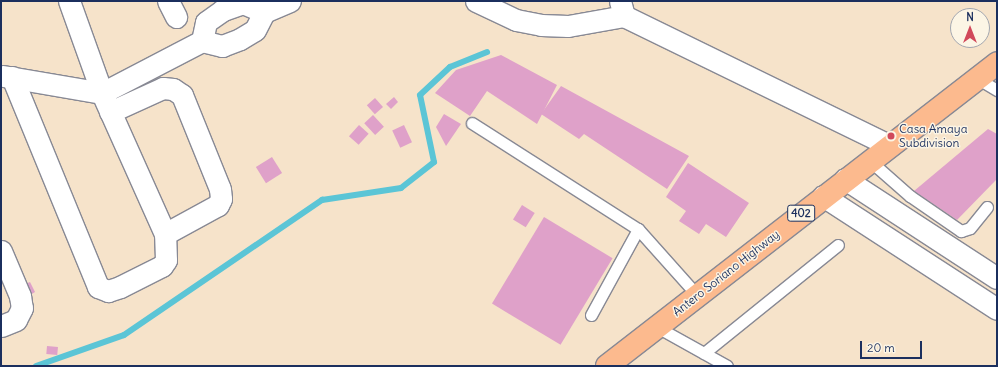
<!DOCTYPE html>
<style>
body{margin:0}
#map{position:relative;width:998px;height:367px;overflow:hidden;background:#f6e3ca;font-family:Delius,sans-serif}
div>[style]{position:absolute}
.stream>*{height:6px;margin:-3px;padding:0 3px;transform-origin:3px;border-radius:3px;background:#5bc5d6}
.building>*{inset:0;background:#dfa1c9;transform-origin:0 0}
.roads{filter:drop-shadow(1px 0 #888994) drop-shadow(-1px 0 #888994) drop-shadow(0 1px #888994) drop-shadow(0 -1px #888994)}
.lane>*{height:11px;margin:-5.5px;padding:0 5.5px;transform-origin:5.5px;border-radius:5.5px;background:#fff}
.street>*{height:21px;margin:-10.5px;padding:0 10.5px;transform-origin:10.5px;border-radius:10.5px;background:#fff}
.primary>*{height:22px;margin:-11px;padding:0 11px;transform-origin:11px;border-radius:11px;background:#fcba8e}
.dots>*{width:11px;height:11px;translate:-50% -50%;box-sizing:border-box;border:2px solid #fcf5e5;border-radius:50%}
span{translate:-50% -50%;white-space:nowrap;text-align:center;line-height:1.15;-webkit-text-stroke:3px #fcf5e5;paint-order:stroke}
.shield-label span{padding:1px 3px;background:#fcf5e5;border:1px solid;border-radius:3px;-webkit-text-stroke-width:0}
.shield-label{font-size:11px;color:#1b2f5e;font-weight:700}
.poi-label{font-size:12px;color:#1b2f5e}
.left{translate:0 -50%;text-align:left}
.street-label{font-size:12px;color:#1b2f5e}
.frame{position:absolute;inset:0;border:2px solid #1b2f5e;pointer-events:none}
.north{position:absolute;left:950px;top:8px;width:40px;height:40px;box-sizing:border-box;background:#fcf5e5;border:1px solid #a2a6af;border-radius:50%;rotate:0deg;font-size:11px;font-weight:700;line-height:16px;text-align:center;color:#1b2f5e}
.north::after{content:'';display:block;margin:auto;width:14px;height:18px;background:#d1495b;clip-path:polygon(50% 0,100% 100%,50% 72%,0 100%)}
.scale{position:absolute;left:860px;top:341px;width:62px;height:18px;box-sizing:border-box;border:2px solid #1b2f5e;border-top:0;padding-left:5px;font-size:12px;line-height:14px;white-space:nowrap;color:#1b2f5e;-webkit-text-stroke:3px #fcf5e5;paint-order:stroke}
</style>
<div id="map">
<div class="stream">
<i style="left:36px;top:366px;width:93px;rotate:-19.4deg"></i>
<i style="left:124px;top:335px;width:240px;rotate:-34.3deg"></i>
<i style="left:322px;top:200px;width:80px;rotate:-8.6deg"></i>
<i style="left:401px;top:188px;width:42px;rotate:-38.2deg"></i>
<i style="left:434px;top:162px;width:68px;rotate:-101.8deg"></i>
<i style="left:420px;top:95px;width:41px;rotate:-43deg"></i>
<i style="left:450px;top:67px;width:40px;rotate:-22deg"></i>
</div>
<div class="building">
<i style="clip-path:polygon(501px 55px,557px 85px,537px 124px,487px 91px,470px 116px,435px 93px,456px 70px)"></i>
<i style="clip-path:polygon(561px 86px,689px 156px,667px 189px,584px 134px,579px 139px,541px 114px)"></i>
<i style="clip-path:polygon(394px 97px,398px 102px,391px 109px,386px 104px)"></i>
<i style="left:375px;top:98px;width:12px;height:11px;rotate:48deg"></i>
<i style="clip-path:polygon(444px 114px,461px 124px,446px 146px,436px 127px)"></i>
<i style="left:373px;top:115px;width:16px;height:12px;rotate:47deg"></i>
<i style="left:359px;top:125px;width:13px;height:15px;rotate:42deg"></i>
<i style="left:404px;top:125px;width:19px;height:13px;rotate:65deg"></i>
<i style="clip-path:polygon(988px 129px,997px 134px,997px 179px,957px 220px,914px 191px)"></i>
<i style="left:272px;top:157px;width:19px;height:19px;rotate:58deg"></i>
<i style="clip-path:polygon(688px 163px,749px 203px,726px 237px,706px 224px,699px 234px,679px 221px,686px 211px,666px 197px)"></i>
<i style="left:522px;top:205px;width:15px;height:17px;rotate:32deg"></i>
<i style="left:544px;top:217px;width:80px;height:101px;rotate:31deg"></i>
<i style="clip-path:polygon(30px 282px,35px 292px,27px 297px,21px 286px)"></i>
<i style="left:47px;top:346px;width:11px;height:8px;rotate:5deg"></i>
</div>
<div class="roads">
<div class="lane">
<i style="left:977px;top:78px;width:23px;rotate:31deg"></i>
<i style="left:472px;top:123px;width:197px;rotate:32.6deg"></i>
<i style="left:638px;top:229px;width:89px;rotate:48.2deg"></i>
<i style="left:869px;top:160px;width:55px;rotate:41.3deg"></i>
<i style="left:910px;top:196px;width:62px;rotate:34.5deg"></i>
<i style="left:961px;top:231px;width:9px;rotate:-18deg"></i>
<i style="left:970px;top:228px;width:27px;rotate:-51deg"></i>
<i style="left:591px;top:315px;width:98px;rotate:-61.3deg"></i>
<i style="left:657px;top:327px;width:80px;rotate:29.1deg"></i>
<i style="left:704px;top:353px;width:172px;rotate:-38.9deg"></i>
</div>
<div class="street">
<i style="left:168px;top:1px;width:18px;rotate:63deg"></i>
<i style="left:476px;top:1px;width:44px;rotate:25.4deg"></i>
<i style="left:516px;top:20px;width:25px;rotate:11deg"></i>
<i style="left:541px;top:25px;width:27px;rotate:2deg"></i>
<i style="left:568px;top:26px;width:57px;rotate:-10.1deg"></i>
<i style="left:620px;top:1px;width:16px;rotate:75deg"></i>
<i style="left:624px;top:16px;width:294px;rotate:26deg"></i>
<i style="left:202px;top:41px;width:21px;rotate:14deg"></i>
<i style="left:222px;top:46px;width:19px;rotate:-21deg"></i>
<i style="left:240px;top:39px;width:17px;rotate:-31deg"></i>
<i style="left:255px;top:30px;width:20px;rotate:-63deg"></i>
<i style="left:3px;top:76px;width:100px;rotate:9.7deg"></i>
<i style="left:102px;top:93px;width:113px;rotate:-27.5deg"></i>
<i style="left:202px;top:41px;width:19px;rotate:-78deg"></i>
<i style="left:206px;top:22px;width:21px;rotate:-35deg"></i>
<i style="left:223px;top:10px;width:21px;rotate:-19deg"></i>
<i style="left:243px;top:3px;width:23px;rotate:23deg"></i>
<i style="left:264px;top:12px;width:28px;rotate:-23deg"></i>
<i style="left:12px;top:77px;width:227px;rotate:67.7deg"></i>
<i style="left:98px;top:287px;width:11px;rotate:22deg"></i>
<i style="left:108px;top:291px;width:13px;rotate:-18deg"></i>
<i style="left:120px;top:287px;width:47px;rotate:-26.6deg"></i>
<i style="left:162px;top:266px;width:7px;rotate:-56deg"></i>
<i style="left:166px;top:260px;width:26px;rotate:-92deg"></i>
<i style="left:165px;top:234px;width:154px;rotate:-114.1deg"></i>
<i style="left:102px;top:93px;width:98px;rotate:-109.7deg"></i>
<i style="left:110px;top:112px;width:58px;rotate:-24.4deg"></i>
<i style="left:163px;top:88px;width:10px;rotate:6deg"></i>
<i style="left:173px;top:89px;width:11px;rotate:34deg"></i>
<i style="left:182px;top:95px;width:101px;rotate:68deg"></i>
<i style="left:220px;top:189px;width:10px;rotate:84deg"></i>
<i style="left:221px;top:199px;width:7px;rotate:117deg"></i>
<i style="left:218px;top:205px;width:60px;rotate:151.3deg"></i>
<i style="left:845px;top:179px;width:181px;rotate:33.1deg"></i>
<i style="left:823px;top:196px;width:207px;rotate:33deg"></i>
<i style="left:1px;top:251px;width:49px;rotate:67.1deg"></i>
<i style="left:20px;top:296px;width:12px;rotate:81deg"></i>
<i style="left:22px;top:308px;width:13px;rotate:117deg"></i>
<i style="left:16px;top:320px;width:16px;rotate:158deg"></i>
</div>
<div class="primary">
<i style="left:607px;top:366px;width:494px;rotate:-37.8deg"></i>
</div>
</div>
<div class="dots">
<i style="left:891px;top:136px;background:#d1495b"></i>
</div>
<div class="shield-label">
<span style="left:801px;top:213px">402</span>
</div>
<div class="poi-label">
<span class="left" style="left:899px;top:136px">Casa Amaya<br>Subdivision</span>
</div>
<div class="street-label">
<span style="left:726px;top:273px;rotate:-38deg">Antero Soriano Highway</span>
</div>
<div class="frame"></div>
<div class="north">N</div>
<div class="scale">20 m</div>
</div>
